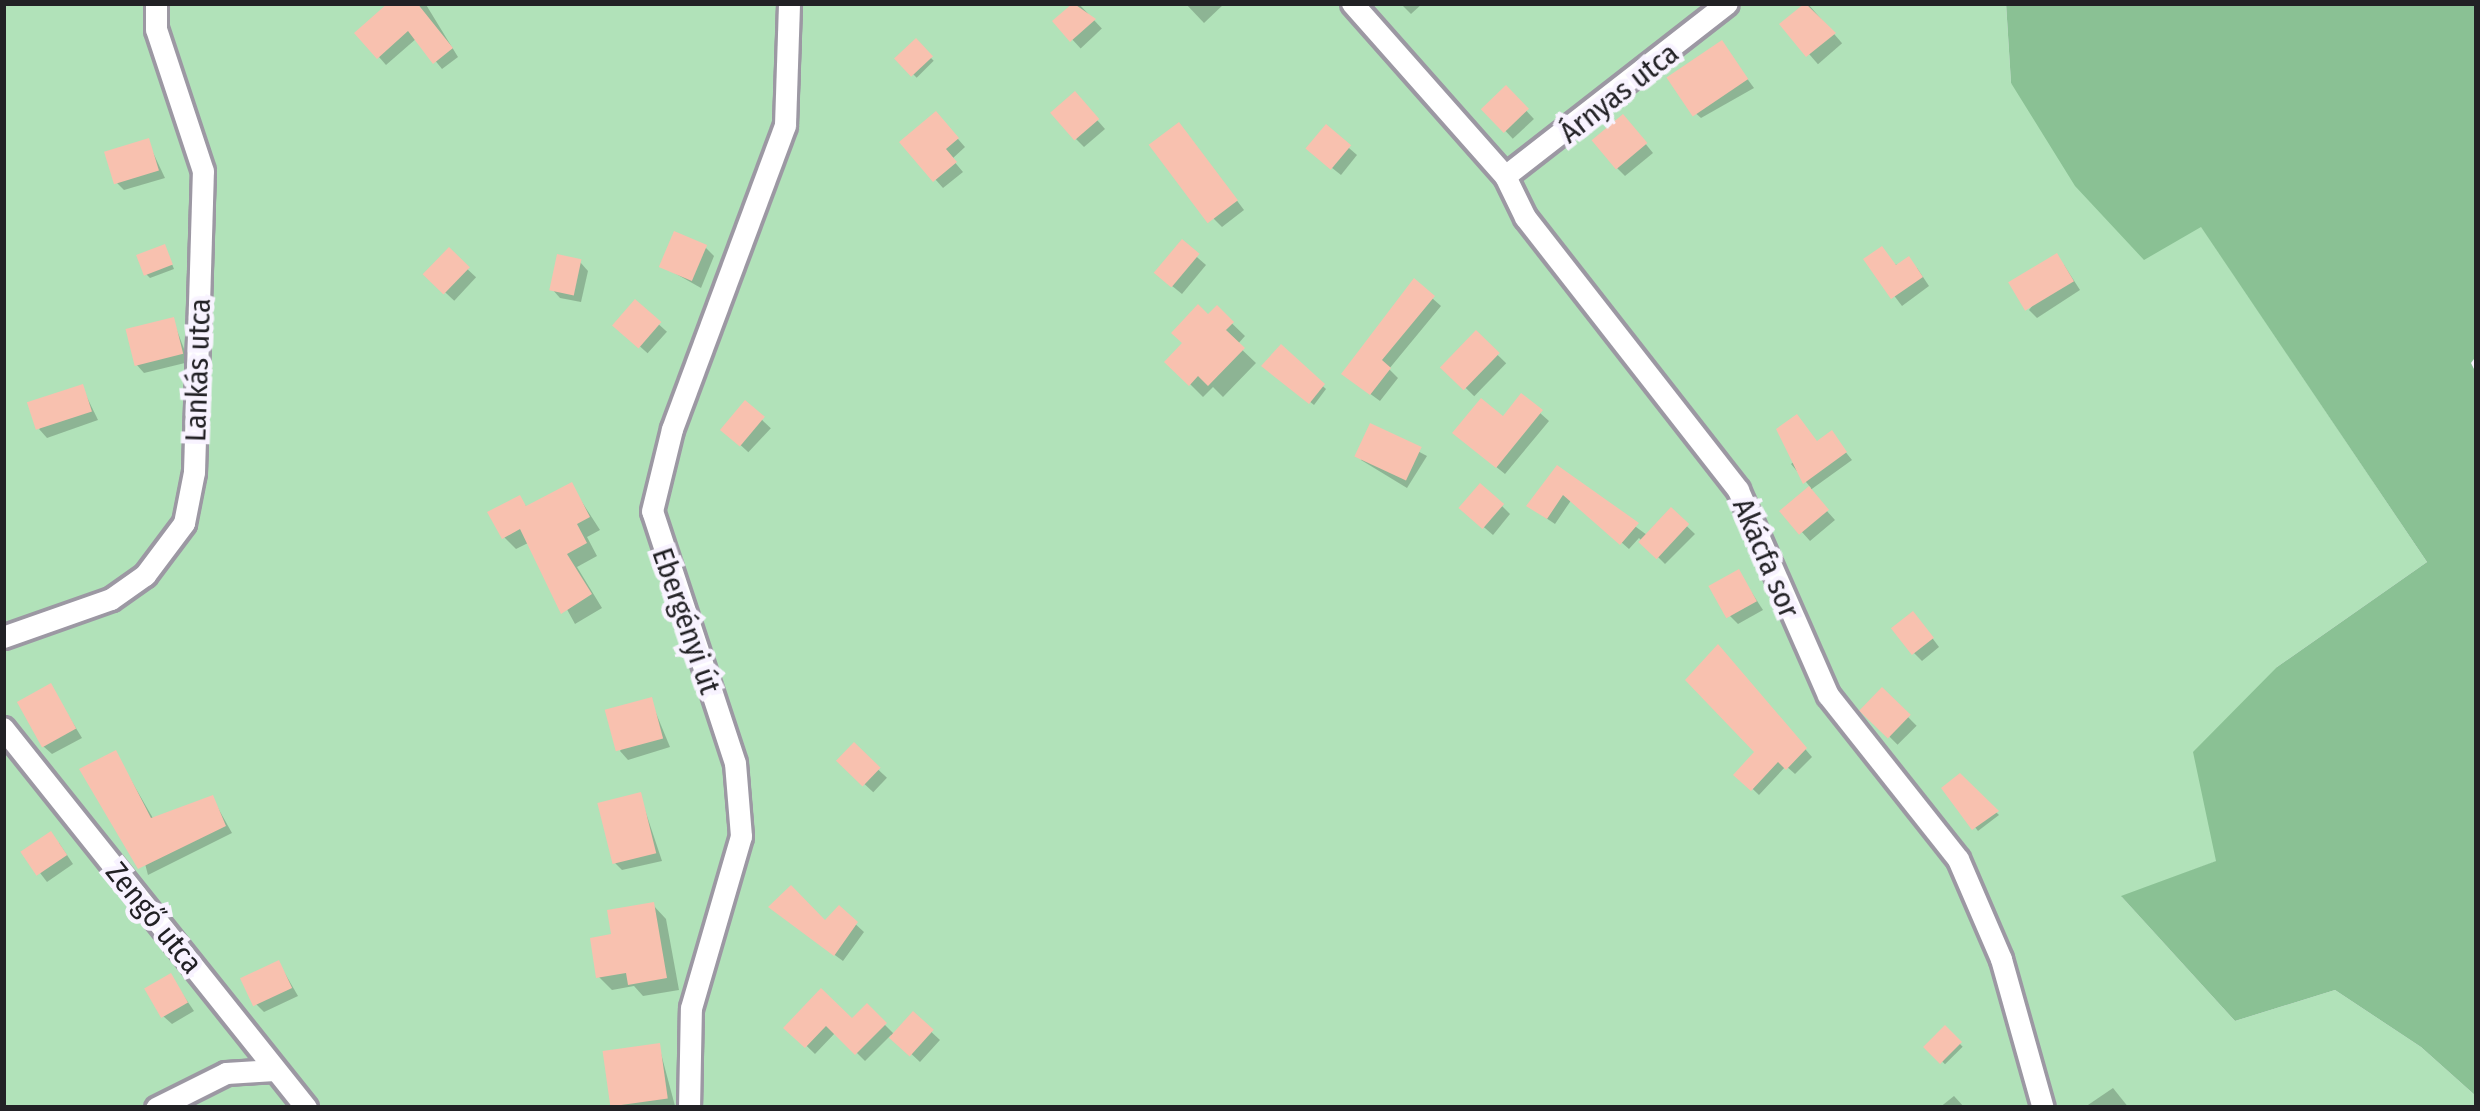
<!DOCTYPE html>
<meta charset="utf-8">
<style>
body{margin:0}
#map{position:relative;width:2480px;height:1111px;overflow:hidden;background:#f8f3ff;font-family:"Fira Sans Condensed",sans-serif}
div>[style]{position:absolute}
.green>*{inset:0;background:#b1e2b9}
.forest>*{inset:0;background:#8ac194}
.shadow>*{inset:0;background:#0003;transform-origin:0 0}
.building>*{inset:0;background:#f8c1af;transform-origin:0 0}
.roads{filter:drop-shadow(3px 0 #9c98a3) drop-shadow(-3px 0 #9c98a3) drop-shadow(0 3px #9c98a3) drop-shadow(0 -3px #9c98a3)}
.minor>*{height:21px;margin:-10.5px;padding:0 10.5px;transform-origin:10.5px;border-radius:10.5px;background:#fff}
span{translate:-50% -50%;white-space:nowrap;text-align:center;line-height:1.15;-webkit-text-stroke:9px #f8f3ff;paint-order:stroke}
.street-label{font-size:30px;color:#222125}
.frame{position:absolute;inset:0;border:6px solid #222125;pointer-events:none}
</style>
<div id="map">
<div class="green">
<i style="clip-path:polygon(3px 3px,2006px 3px,2011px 83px,2201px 226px,2427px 562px,2277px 667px,2217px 861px,2122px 897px,2235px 1021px,2335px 990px,2421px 1047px,2477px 1097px,2477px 1108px,3px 1108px)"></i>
</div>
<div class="forest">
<i style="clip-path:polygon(2006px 3px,2477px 3px,2477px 355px,2471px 363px,2477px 375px,2477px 1097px,2421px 1047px,2335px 990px,2235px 1021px,2121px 896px,2216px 861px,2193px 752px,2277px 667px,2427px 562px,2201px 227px,2144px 260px,2075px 186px,2011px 83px)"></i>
</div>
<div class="shadow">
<i style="clip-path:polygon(393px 3px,425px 3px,458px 57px,442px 69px,417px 38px,386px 65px,358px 33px)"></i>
<i style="left:1078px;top:3px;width:35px;height:29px;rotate:47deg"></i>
<i style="clip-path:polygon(1185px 3px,1225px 3px,1204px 23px)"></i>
<i style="clip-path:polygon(1400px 3px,1423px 3px,1411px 14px)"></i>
<i style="left:1808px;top:4px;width:52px;height:32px;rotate:49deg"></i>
<i style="left:916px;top:43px;width:25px;height:24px;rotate:45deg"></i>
<i style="clip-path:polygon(1722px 44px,1754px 88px,1701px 118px,1692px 110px)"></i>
<i style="left:1506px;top:89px;width:41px;height:29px;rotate:47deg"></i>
<i style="clip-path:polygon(1083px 104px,1105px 129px,1084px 147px,1076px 139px)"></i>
<i style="clip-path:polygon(944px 123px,965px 147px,952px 159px,963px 172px,943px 188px,903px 143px)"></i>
<i style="clip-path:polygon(1631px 126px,1653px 153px,1625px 176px,1617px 168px)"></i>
<i style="clip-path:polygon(1326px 128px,1357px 155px,1341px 175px,1317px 156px)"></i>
<i style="clip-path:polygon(1187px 134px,1244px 210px,1222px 227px,1214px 219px)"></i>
<i style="clip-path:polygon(148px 142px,165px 178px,124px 190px,116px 182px)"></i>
<i style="clip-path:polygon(1182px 244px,1206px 265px,1182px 294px,1166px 281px)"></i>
<i style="clip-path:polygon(165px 247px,174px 269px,150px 278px,146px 274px)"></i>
<i style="clip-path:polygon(706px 248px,714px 256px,701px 288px,662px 266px)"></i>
<i style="left:449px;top:252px;width:37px;height:32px;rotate:43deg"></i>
<i style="clip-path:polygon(1867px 260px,1917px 268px,1929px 286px,1902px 306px)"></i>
<i style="clip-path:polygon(580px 262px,588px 271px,581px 302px,560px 298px,552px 289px)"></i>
<i style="clip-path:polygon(2064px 265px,2080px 290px,2037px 318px,2029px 310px)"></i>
<i style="clip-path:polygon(1414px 282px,1441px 306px,1389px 369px,1398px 378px,1380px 401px,1354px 382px)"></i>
<i style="left:635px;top:303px;width:43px;height:29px;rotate:42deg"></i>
<i style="clip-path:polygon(1217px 309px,1245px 336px,1237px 345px,1256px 363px,1223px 397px,1213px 387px,1203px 397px,1168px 362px)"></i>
<i style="clip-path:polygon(173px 320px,189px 362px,144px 373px,136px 364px)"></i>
<i style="left:1476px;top:334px;width:42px;height:46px;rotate:44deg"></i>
<i style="clip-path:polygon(1281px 349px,1326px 389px,1314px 405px,1265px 366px)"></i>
<i style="clip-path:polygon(82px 387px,98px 420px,47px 438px,39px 429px)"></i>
<i style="clip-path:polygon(1522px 397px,1549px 421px,1505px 474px,1464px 441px,1503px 420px)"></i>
<i style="left:746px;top:405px;width:34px;height:33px;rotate:43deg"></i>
<i style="clip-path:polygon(1797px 418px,1818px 444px,1831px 434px,1852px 460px,1809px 491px,1835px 520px,1810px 541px,1784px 512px,1811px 488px,1791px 464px,1800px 457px,1781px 430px)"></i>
<i style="clip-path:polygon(1372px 427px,1427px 456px,1407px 488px,1361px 460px)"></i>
<i style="clip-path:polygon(1558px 470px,1647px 535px,1671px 511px,1695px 534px,1665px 564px,1639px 538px,1629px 549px,1572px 499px,1555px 524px,1537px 512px)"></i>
<i style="clip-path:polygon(571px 485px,600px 530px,587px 537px,597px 556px,577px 567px,602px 608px,575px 624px,530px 542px,516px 549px,504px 537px,519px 499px,528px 508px)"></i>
<i style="clip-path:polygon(1502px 506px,1510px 514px,1493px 535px,1471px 516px)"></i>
<i style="clip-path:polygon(1739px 573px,1763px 610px,1738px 624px,1730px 616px)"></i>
<i style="clip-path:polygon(1921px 623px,1939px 647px,1922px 661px,1914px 653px)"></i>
<i style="clip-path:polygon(1725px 655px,1812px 757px,1795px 774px,1786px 766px,1759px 795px,1737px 774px,1758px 752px)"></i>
<i style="clip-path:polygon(51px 687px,82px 738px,52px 754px,43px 746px)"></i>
<i style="left:1882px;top:691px;width:49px;height:27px;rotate:45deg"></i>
<i style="clip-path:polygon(651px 701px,670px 747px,628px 760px,620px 751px)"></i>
<i style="left:854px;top:747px;width:45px;height:20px;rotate:43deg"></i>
<i style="clip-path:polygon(116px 754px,154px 820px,213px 799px,232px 833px,148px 875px)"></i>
<i style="clip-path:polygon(1959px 777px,1999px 815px,1978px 831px,1945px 788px)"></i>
<i style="clip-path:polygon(640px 795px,662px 861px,622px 870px,614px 862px)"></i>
<i style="clip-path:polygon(59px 843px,73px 864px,47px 882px,24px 852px)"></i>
<i style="clip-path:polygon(653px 905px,666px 919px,679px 990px,643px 996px,634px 986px,612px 990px,599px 977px,614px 936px)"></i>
<i style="clip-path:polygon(839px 909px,864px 932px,843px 961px,780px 915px,825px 924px)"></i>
<i style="clip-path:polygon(279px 963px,298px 996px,264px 1012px,256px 1004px)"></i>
<i style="clip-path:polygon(171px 977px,194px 1011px,172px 1024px,163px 1016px)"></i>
<i style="clip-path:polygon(867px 1007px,895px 1035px,913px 1015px,940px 1040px,920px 1062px,891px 1035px,865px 1061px,836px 1032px,815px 1054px,788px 1028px,852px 1022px)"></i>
<i style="left:1945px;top:1029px;width:25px;height:25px;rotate:45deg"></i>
<i style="clip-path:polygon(659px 1046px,675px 1106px,617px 1108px,614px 1105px)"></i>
<i style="clip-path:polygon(2113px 1088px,2129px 1108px,2086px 1108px,2085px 1107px)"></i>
<i style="clip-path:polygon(1954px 1096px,1965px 1108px,1939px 1108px)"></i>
</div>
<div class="building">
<i style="clip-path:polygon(388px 3px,417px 3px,453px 48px,433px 64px,408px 31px,377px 59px,354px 33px)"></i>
<i style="clip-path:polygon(1073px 3px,1096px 19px,1070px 42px,1052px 21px)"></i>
<i style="clip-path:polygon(1805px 3px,1836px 33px,1806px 57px,1779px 24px)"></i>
<i style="left:916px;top:38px;width:25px;height:30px;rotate:47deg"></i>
<i style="left:1722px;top:40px;width:47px;height:67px;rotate:56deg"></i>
<i style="left:1506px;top:85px;width:33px;height:35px;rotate:46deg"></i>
<i style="left:1075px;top:91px;width:37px;height:33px;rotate:49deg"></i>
<i style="clip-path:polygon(936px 111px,959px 138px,946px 149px,957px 162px,933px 182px,899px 142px)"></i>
<i style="left:1623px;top:114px;width:38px;height:41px;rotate:50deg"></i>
<i style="left:1179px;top:122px;width:98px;height:38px;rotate:53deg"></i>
<i style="left:1326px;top:124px;width:33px;height:32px;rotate:40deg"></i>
<i style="left:149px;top:138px;width:34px;height:47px;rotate:73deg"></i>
<i style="left:674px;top:231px;width:36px;height:39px;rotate:23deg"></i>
<i style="left:1182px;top:239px;width:23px;height:44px;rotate:40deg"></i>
<i style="left:165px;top:244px;width:22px;height:31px;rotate:69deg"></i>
<i style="clip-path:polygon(1882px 246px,1896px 265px,1909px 256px,1923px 277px,1891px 299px,1863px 259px)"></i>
<i style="left:449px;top:247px;width:29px;height:38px;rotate:44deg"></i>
<i style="left:2057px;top:253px;width:33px;height:57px;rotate:59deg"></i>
<i style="left:557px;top:254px;width:25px;height:37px;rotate:12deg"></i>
<i style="clip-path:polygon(1414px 278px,1435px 296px,1382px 360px,1391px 368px,1370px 395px,1341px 374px)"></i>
<i style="left:635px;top:299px;width:35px;height:35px;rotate:41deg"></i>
<i style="clip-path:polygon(1198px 304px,1208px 314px,1217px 305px,1234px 322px,1226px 330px,1245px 348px,1208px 386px,1198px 376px,1189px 386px,1164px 362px,1182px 343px,1171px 333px)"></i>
<i style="left:174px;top:317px;width:38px;height:50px;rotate:76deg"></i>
<i style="left:1476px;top:330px;width:33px;height:52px;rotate:44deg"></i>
<i style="clip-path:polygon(1281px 344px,1325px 384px,1309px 404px,1261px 366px)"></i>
<i style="left:83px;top:384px;width:29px;height:59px;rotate:72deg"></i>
<i style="clip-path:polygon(1521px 393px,1543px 410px,1496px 468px,1452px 433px,1481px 398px,1503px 416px)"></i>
<i style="left:745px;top:400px;width:26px;height:39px;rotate:40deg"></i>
<i style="clip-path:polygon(1797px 414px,1817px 441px,1832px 430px,1847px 452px,1803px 484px,1776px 429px)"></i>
<i style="left:1370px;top:423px;width:57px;height:37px;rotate:25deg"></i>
<i style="clip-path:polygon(1557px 465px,1639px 523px,1620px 545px,1563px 495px,1547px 519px,1526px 506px)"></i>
<i style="clip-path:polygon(572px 482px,590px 517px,577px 524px,587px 543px,567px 554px,592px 594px,561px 614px,520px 529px,502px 539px,487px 512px,520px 495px,526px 506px)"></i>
<i style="left:1480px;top:483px;width:32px;height:33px;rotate:41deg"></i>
<i style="left:1809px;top:486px;width:31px;height:39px;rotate:50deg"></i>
<i style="left:1671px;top:507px;width:25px;height:48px;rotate:43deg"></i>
<i style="left:1739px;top:569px;width:37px;height:35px;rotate:61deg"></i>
<i style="left:1913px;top:611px;width:34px;height:28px;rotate:52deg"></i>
<i style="clip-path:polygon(1718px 644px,1807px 748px,1786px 770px,1778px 762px,1751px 791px,1733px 775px,1754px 752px,1685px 680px)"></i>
<i style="left:51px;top:683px;width:52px;height:39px;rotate:61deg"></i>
<i style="left:1882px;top:687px;width:40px;height:33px;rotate:44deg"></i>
<i style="left:652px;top:697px;width:43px;height:49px;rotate:75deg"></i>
<i style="left:854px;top:742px;width:37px;height:26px;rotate:44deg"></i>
<i style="clip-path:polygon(116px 750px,151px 818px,213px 795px,226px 826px,138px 869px,79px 769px)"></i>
<i style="clip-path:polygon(1960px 773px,1999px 811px,1972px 830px,1941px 788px)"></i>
<i style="left:641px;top:792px;width:63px;height:45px;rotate:76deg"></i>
<i style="left:51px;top:831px;width:29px;height:37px;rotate:56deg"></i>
<i style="clip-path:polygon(791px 885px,825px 920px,839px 905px,858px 922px,834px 956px,768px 907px)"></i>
<i style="clip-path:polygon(654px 902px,667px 978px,628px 985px,626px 973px,596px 978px,590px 938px,611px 934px,607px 910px)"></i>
<i style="left:279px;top:960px;width:31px;height:43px;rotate:65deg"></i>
<i style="left:171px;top:973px;width:34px;height:31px;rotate:60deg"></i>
<i style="clip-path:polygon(821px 988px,852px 1018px,867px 1003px,887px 1023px,855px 1055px,826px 1026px,805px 1048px,783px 1028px)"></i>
<i style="left:913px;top:1011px;width:28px;height:36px;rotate:42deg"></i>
<i style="left:1945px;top:1025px;width:24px;height:31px;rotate:45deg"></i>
<i style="left:660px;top:1043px;width:56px;height:58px;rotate:82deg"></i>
</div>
<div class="roads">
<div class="minor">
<i style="left:1352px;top:3px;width:231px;rotate:48.5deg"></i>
<i style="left:1505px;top:176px;width:46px;rotate:64deg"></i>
<i style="left:1525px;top:217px;width:346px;rotate:52deg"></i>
<i style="left:1738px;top:490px;width:224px;rotate:66.3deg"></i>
<i style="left:1828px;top:695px;width:209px;rotate:51.6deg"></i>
<i style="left:1958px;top:859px;width:109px;rotate:66.7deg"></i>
<i style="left:2001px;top:959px;width:155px;rotate:74.3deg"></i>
<i style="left:1505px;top:176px;width:281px;rotate:-37.9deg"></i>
<i style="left:3px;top:637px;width:114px;rotate:-19.4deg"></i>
<i style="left:111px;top:599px;width:42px;rotate:-35.2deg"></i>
<i style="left:145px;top:575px;width:65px;rotate:-53.1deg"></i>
<i style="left:184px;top:523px;width:52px;rotate:-78.9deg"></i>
<i style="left:194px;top:472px;width:301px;rotate:-88.3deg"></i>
<i style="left:203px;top:171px;width:150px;rotate:-108.3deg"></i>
<i style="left:156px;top:29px;width:26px;rotate:-90deg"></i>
<i style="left:3px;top:728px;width:486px;rotate:51.4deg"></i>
<i style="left:156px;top:1108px;width:78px;rotate:-26.6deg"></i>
<i style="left:226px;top:1073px;width:48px;rotate:-3.6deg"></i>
<i style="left:689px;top:1108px;width:100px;rotate:-88.9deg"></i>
<i style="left:691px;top:1008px;width:179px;rotate:-73.8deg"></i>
<i style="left:741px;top:836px;width:73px;rotate:-94.7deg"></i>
<i style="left:735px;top:763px;width:265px;rotate:-108.2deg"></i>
<i style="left:652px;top:511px;width:84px;rotate:-76.3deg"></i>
<i style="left:672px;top:429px;width:324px;rotate:-69.6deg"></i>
<i style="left:785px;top:125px;width:122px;rotate:-88.1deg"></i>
</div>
</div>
<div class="street-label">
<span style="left:1619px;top:93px;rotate:-38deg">Árnyas utca</span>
<span style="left:198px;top:370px;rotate:-88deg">Lankás utca</span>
<span style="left:1766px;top:558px;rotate:67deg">Akácfa sor</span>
<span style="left:686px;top:621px;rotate:71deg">Ebergényi út</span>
<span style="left:154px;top:918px;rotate:51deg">Zengő utca</span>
</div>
<div class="frame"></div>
</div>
